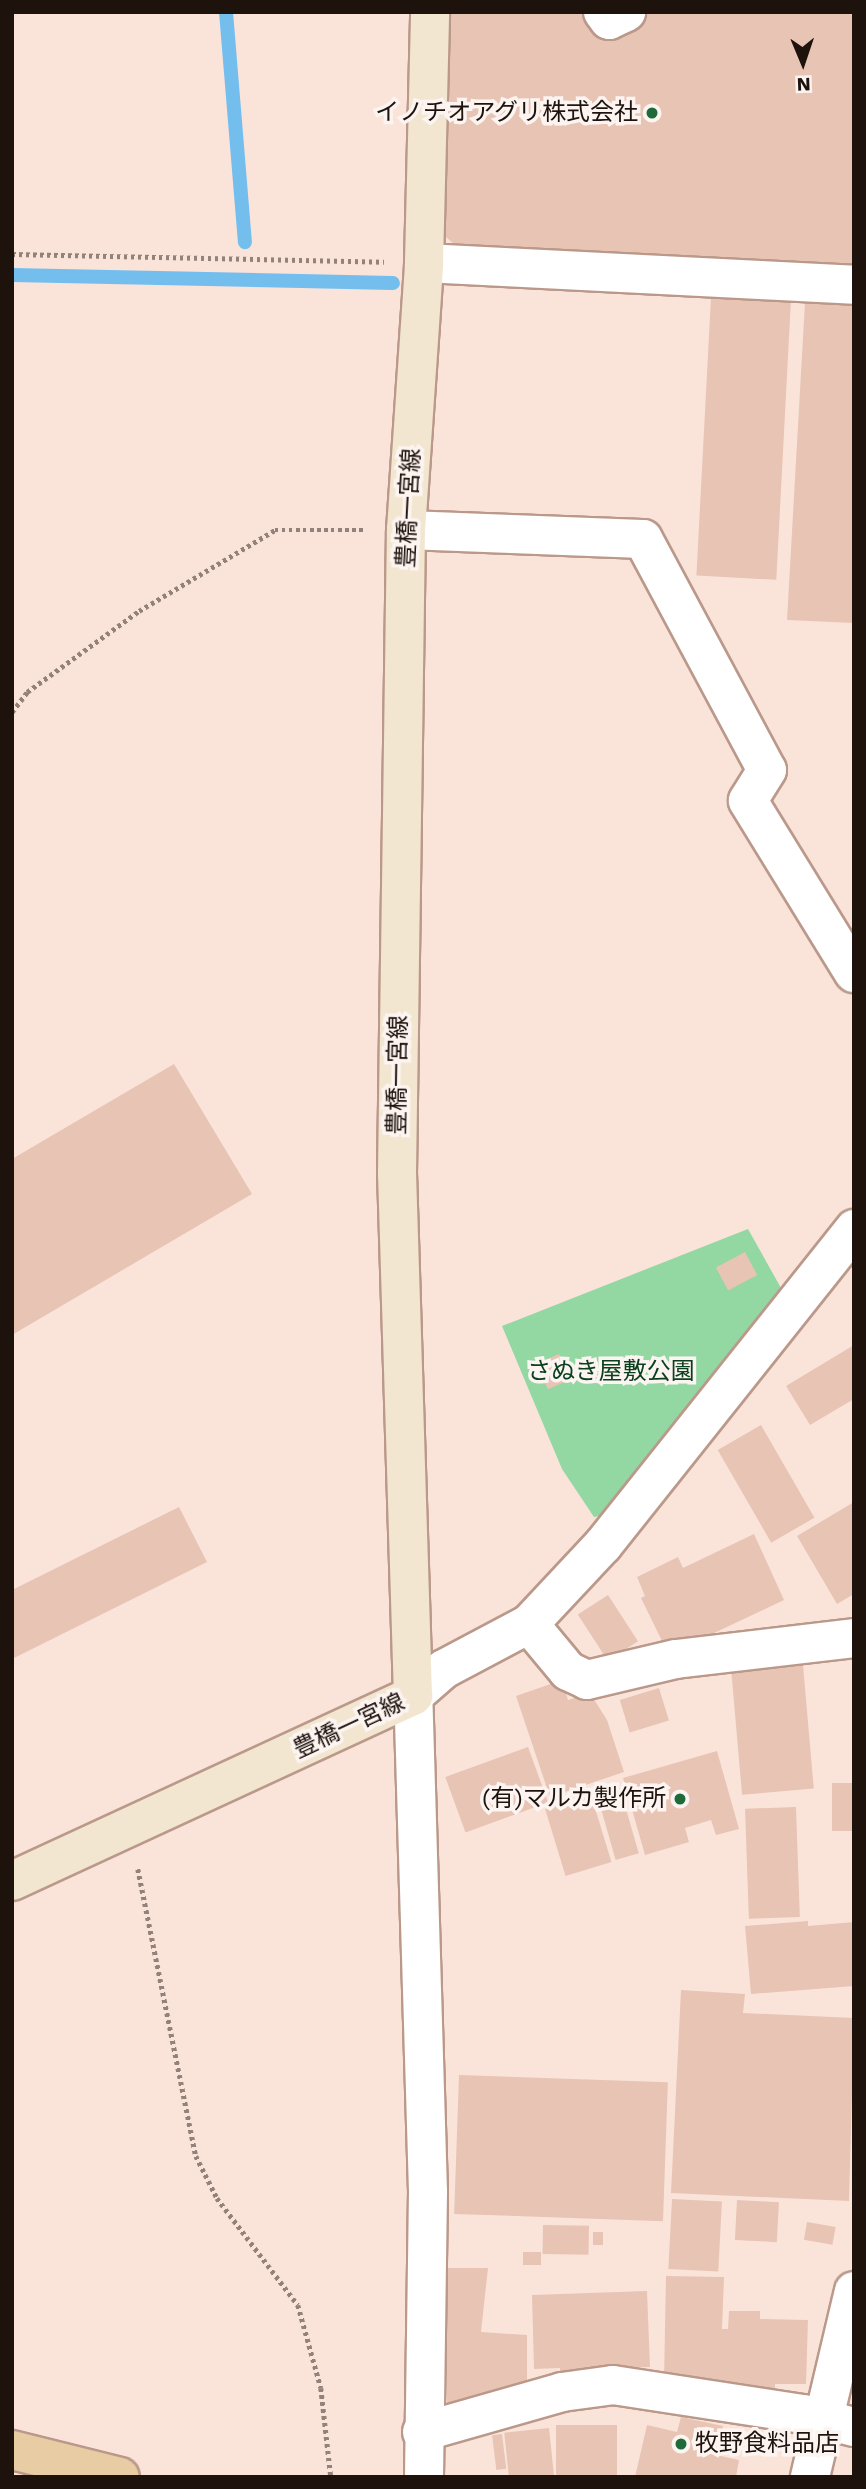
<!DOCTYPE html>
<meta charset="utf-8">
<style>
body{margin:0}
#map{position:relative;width:866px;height:2489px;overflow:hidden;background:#fae4da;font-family:"Work Sans","Noto Sans JP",sans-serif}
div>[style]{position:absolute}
.green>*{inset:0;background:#93d7a3}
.stream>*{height:14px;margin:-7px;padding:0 7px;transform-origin:7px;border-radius:7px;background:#74beee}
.building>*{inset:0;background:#e8c4b4;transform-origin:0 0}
.path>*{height:4.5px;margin-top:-2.25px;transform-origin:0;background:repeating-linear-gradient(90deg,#93827a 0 3.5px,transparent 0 7px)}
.roads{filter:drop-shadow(2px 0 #bb998a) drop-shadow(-2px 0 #bb998a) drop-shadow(0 2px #bb998a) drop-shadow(0 -2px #bb998a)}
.street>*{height:38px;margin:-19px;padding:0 19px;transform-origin:19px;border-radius:19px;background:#fff}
.secondary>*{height:38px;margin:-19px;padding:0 19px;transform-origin:19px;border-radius:19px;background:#f3e6d1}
.primary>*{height:38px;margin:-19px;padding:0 19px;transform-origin:19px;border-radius:19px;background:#e7cca4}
.dots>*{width:19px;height:19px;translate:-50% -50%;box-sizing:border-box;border:4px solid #fcf4f1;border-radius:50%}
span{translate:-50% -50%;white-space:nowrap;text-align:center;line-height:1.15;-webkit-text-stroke:7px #fcf4f1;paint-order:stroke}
.poi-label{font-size:24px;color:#1e120d}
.right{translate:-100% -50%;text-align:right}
.left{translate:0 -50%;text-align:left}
.street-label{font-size:24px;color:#1e120d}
.park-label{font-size:24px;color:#0b401f}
.frame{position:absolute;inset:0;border:14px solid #1e120d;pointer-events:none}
.north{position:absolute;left:768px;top:28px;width:70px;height:70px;-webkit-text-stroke:5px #fcf4f1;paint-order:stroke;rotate:178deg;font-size:19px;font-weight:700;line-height:28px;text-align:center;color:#1e120d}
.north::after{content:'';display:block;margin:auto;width:24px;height:32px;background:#1e120d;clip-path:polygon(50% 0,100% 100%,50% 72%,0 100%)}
</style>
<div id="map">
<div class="green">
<i style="clip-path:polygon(748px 1229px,781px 1288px,603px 1515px,594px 1517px,562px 1469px,502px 1326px)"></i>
</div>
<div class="stream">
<i style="left:226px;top:12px;width:231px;rotate:85.3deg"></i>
<i style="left:12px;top:275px;width:381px;rotate:1.2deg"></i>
</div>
<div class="building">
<i style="clip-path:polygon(445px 12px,590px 12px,609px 34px,652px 12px,854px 12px,854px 265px,454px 244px,440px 232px)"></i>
<i style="left:711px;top:297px;width:80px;height:279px;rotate:3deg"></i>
<i style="clip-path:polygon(805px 302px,854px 305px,854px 623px,787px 620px)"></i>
<i style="clip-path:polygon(174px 1064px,252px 1194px,12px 1335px,12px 1159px)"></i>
<i style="left:745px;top:1252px;width:26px;height:33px;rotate:62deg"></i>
<i style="clip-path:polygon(854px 1345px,854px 1399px,810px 1425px,786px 1386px)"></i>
<i style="left:559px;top:1354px;width:28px;height:24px;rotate:67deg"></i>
<i style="left:761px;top:1425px;width:107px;height:50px;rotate:60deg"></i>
<i style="clip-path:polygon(854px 1502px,854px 1594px,837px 1604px,797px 1536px)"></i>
<i style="clip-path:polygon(179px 1507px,207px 1562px,12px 1659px,12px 1590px)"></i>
<i style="clip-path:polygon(754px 1534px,784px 1600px,676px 1651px,671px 1640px,663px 1643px,641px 1598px,645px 1596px,637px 1577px,678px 1557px,683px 1568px)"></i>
<i style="left:608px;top:1595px;width:55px;height:36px;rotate:57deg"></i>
<i style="left:803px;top:1665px;width:124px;height:72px;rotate:85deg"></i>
<i style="clip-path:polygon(562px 1680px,568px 1700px,590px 1693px,607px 1720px,624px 1772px,550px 1797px,516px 1696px)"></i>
<i style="left:659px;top:1688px;width:34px;height:41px;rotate:73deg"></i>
<i style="left:528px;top:1747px;width:59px;height:88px;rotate:70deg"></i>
<i style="clip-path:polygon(717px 1751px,739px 1829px,716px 1835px,711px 1820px,685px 1828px,689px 1842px,645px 1855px,623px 1778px)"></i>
<i style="left:832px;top:1783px;width:22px;height:48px"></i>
<i style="left:620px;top:1788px;width:68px;height:24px;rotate:74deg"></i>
<i style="left:591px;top:1795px;width:70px;height:48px;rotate:73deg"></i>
<i style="left:796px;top:1807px;width:110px;height:51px;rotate:88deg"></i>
<i style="clip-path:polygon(808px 1921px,808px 1926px,854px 1922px,854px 1986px,751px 1994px,745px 1926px)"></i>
<i style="clip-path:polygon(681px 1990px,745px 1994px,743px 2013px,854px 2018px,849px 2201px,671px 2193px)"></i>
<i style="left:459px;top:2075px;width:209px;height:139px;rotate:2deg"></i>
<i style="left:672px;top:2199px;width:50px;height:70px;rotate:3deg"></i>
<i style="left:737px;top:2200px;width:42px;height:40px;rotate:3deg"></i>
<i style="left:807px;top:2222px;width:29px;height:18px;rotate:10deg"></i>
<i style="left:543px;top:2225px;width:46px;height:29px;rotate:1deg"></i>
<i style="left:593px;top:2232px;width:10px;height:13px"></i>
<i style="left:523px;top:2252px;width:18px;height:13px"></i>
<i style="clip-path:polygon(446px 2268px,488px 2268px,481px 2332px,527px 2335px,527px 2397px,447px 2412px)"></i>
<i style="clip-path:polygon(666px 2276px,724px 2277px,722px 2329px,728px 2329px,729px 2311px,760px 2311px,760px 2319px,808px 2320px,806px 2384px,775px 2384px,775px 2390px,728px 2389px,728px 2382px,664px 2380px)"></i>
<i style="clip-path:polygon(647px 2291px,650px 2367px,612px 2368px,560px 2382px,560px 2368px,534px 2369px,532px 2295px)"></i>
<i style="clip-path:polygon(681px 2417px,723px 2426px,716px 2455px,739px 2460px,736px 2477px,635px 2477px,647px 2425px,677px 2432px)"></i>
<i style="left:556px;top:2425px;width:61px;height:52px"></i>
<i style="left:549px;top:2428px;width:49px;height:45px;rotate:84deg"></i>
<i style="left:502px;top:2434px;width:35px;height:10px;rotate:83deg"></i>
</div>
<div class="path">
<i style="left:12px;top:254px;width:372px;rotate:1.2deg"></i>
<i style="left:12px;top:712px;width:25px;rotate:-53deg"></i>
<i style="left:27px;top:692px;width:138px;rotate:-35.9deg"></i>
<i style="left:139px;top:611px;width:158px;rotate:-30.8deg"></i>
<i style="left:275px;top:530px;width:91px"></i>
<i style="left:138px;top:1869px;width:293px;rotate:78.6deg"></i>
<i style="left:196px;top:2156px;width:47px;rotate:63.4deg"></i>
<i style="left:217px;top:2198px;width:134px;rotate:52.9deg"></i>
<i style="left:298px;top:2305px;width:86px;rotate:74.5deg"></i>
<i style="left:321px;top:2388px;width:90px;rotate:83.6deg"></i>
</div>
<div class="roads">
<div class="street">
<i style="left:603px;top:12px;width:10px;rotate:53deg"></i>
<i style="left:609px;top:20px;width:19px;rotate:-25deg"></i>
<i style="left:424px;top:263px;width:431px;rotate:2.9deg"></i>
<i style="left:406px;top:530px;width:237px;rotate:2.2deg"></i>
<i style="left:643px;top:539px;width:262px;rotate:61.8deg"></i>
<i style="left:767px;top:770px;width:36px;rotate:122deg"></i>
<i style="left:748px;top:801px;width:202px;rotate:58.4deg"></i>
<i style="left:529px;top:1624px;width:61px;rotate:50.3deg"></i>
<i style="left:568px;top:1671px;width:21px;rotate:25deg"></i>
<i style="left:587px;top:1680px;width:91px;rotate:-13.3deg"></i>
<i style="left:676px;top:1659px;width:179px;rotate:-6.7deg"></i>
<i style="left:422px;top:2432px;width:146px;rotate:-15.9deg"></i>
<i style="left:562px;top:2392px;width:51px;rotate:-7.8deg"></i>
<i style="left:613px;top:2385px;width:192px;rotate:8.7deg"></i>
<i style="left:803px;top:2414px;width:53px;rotate:14.3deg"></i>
<i style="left:424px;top:2477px;width:285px;rotate:-89.2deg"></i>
<i style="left:428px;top:2192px;width:496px;rotate:-91.7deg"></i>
<i style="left:413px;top:1696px;width:41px;rotate:-41.1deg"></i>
<i style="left:444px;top:1669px;width:96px;rotate:-27.9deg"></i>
<i style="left:529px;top:1624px;width:108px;rotate:-46.9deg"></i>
<i style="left:603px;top:1545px;width:404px;rotate:-51.5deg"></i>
<i style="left:810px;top:2477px;width:191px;rotate:-76.7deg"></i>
</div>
<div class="secondary">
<i style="left:12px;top:1881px;width:442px;rotate:-24.8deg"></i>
<i style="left:413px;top:1696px;width:523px;rotate:-91.75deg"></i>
<i style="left:397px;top:1173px;width:643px;rotate:-89.2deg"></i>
<i style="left:406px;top:530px;width:268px;rotate:-86.1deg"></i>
<i style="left:424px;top:263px;width:251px;rotate:-88.6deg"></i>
</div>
<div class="primary">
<i style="left:12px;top:2450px;width:111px;rotate:14deg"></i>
</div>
</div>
<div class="dots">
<i style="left:652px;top:113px;background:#1e6a39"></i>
<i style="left:680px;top:1799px;background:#1e6a39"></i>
<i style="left:681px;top:2444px;background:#1e6a39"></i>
</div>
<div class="poi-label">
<span class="right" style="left:638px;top:113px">イノチオアグリ株式会社</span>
<span class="right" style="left:666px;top:1799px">(有)マルカ製作所</span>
<span class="left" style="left:695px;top:2444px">牧野食料品店</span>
</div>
<div class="street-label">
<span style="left:409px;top:508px;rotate:-87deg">豊橋一宮線</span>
<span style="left:398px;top:1075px;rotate:-89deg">豊橋一宮線</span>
<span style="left:349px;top:1726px;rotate:-25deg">豊橋一宮線</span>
</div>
<div class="park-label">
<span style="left:611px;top:1372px">さぬき屋敷公園</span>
</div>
<div class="frame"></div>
<div class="north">N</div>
</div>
